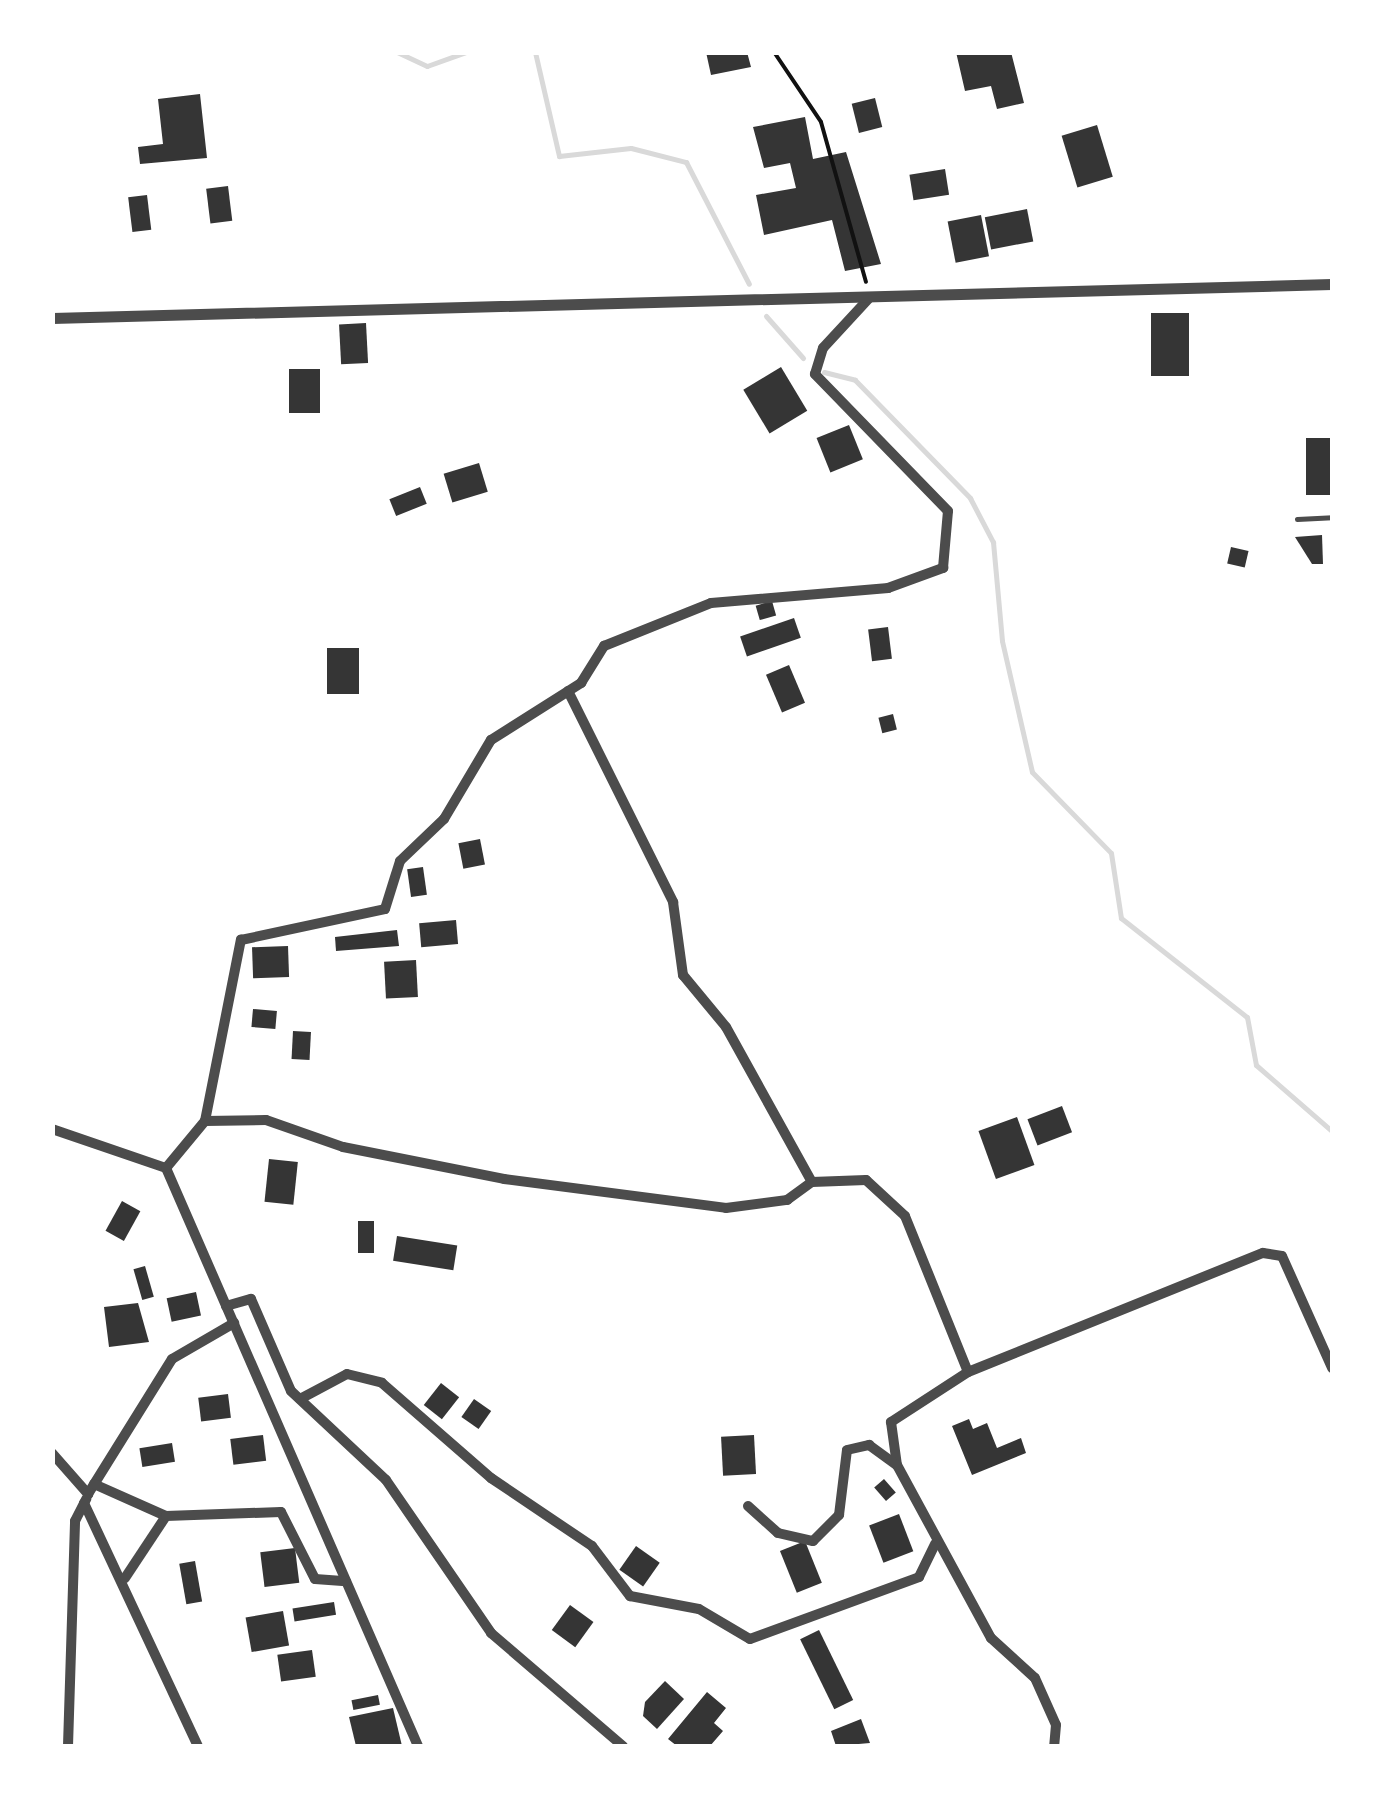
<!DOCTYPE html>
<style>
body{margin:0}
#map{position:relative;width:1385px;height:1799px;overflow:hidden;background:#fff;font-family:"DejaVu Sans",sans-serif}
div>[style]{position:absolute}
.stream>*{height:5px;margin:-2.5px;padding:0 2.5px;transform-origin:2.5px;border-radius:2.5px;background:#d9d9d9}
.building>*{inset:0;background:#353535;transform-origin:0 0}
.path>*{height:4px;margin:-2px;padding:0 2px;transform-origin:2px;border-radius:2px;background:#111}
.service>*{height:5px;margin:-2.5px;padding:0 2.5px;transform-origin:2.5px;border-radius:2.5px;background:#4c4c4c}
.minor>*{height:10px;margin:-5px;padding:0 5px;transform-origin:5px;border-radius:5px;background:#4c4c4c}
.tertiary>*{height:11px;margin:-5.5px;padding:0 5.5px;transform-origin:5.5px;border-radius:5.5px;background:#4c4c4c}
span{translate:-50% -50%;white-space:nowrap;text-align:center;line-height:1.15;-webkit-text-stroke:10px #fff;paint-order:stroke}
.frame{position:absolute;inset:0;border:55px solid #fff;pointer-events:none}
</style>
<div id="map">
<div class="stream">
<i style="left:397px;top:52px;width:33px;rotate:25deg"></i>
<i style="left:427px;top:66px;width:41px;rotate:-19.7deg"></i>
<i style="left:535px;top:52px;width:107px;rotate:77deg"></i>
<i style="left:559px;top:156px;width:72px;rotate:-6.3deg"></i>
<i style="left:631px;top:148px;width:57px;rotate:14.3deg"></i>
<i style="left:686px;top:162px;width:137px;rotate:62.7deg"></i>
<i style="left:766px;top:316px;width:56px;rotate:48.6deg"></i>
<i style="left:824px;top:372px;width:32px;rotate:14deg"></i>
<i style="left:855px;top:380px;width:165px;rotate:45.7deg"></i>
<i style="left:970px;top:498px;width:50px;rotate:62.4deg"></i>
<i style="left:993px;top:542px;width:99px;rotate:84.8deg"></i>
<i style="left:1002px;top:641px;width:134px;rotate:77.1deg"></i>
<i style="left:1032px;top:772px;width:113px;rotate:45.7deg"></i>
<i style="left:1111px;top:853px;width:66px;rotate:81.3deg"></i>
<i style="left:1121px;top:918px;width:160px;rotate:38.2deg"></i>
<i style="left:1247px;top:1017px;width:49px;rotate:79.4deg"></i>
<i style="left:1256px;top:1065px;width:101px;rotate:41deg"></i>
</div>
<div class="building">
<i style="clip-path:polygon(706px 52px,747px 52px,751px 67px,711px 75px)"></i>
<i style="clip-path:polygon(956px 52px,1011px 52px,1024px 103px,997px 109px,991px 86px,965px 91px)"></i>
<i style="clip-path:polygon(200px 94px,207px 158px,140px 164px,138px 147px,163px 144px,158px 99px)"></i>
<i style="left:875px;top:98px;width:30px;height:24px;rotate:76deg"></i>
<i style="clip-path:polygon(805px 117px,813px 159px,846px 152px,881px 264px,845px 271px,832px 220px,764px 235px,756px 195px,796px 188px,790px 163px,764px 168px,753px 127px)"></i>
<i style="left:1097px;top:125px;width:54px;height:37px;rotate:73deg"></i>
<i style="left:945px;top:169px;width:26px;height:36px;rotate:81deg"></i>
<i style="left:228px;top:186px;width:35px;height:22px;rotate:83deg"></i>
<i style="left:147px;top:195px;width:35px;height:19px;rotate:83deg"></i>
<i style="left:1027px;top:209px;width:33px;height:43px;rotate:79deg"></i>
<i style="left:981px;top:215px;width:42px;height:34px;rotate:79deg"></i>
<i style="left:1151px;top:313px;width:38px;height:63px"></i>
<i style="left:366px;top:323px;width:40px;height:27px;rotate:87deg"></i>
<i style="left:781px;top:367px;width:51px;height:44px;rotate:59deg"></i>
<i style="left:289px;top:369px;width:31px;height:44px"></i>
<i style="left:849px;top:425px;width:37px;height:35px;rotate:68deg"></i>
<i style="left:1332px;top:438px;width:57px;height:26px;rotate:90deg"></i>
<i style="left:479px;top:463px;width:30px;height:37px;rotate:73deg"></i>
<i style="left:420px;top:487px;width:18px;height:33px;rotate:68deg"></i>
<i style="clip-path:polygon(1322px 535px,1323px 564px,1312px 564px,1295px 537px)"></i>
<i style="left:1231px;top:547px;width:18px;height:17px;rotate:13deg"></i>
<i style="left:772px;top:601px;width:15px;height:17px;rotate:74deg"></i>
<i style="left:794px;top:618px;width:21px;height:57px;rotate:71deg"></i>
<i style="left:888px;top:627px;width:32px;height:20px;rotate:83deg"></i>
<i style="left:327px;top:648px;width:32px;height:46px"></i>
<i style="left:789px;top:665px;width:41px;height:25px;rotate:67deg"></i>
<i style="left:893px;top:714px;width:16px;height:15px;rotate:76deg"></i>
<i style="left:480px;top:839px;width:26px;height:22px;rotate:79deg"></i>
<i style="left:423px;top:867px;width:28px;height:16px;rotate:82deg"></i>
<i style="left:456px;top:920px;width:24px;height:37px;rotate:85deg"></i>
<i style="clip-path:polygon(397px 930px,399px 946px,336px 951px,335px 937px)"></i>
<i style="left:288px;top:946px;width:31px;height:36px;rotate:88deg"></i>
<i style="left:416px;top:960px;width:37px;height:32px;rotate:87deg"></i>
<i style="left:253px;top:1009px;width:24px;height:18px;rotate:5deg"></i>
<i style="left:293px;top:1031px;width:18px;height:28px;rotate:3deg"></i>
<i style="left:1062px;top:1106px;width:28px;height:37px;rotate:69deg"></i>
<i style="left:1017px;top:1117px;width:51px;height:41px;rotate:70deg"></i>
<i style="left:269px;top:1159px;width:29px;height:43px;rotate:6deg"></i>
<i style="left:122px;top:1201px;width:21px;height:34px;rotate:29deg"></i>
<i style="left:358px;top:1221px;width:16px;height:32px"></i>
<i style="left:397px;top:1236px;width:61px;height:25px;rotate:9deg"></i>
<i style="left:145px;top:1266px;width:32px;height:12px;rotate:74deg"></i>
<i style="left:196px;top:1292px;width:24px;height:30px;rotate:78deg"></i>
<i style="clip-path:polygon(138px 1303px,149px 1342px,109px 1347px,104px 1307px)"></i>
<i style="left:441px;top:1383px;width:23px;height:28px;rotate:38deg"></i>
<i style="left:228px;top:1394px;width:24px;height:30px;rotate:83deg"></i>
<i style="left:474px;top:1399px;width:21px;height:22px;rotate:35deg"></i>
<i style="clip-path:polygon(969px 1419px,973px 1429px,987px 1423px,997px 1448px,1021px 1438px,1026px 1453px,972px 1475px,952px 1426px)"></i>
<i style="left:263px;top:1435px;width:26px;height:33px;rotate:83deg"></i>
<i style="left:754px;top:1435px;width:39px;height:33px;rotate:87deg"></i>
<i style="left:172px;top:1443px;width:19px;height:33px;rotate:81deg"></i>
<i style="left:884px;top:1479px;width:18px;height:13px;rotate:49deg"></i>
<i style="left:899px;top:1514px;width:40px;height:32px;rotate:69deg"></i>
<i style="left:805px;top:1541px;width:45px;height:27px;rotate:68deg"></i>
<i style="left:636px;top:1546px;width:29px;height:29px;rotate:35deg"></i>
<i style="left:295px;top:1548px;width:35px;height:35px;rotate:83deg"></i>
<i style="left:195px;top:1561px;width:41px;height:16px;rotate:80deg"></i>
<i style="left:334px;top:1602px;width:13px;height:42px;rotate:81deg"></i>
<i style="left:570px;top:1605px;width:29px;height:31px;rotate:36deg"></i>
<i style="left:283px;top:1611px;width:35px;height:38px;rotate:80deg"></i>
<i style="left:819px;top:1630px;width:78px;height:21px;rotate:64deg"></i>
<i style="left:312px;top:1650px;width:27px;height:35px;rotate:82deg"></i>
<i style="clip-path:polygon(665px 1681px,684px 1699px,657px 1729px,643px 1716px,645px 1702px)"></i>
<i style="clip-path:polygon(707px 1692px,726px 1708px,714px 1723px,723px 1731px,710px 1746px,677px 1746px,668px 1739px)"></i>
<i style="left:378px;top:1695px;width:10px;height:27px;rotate:79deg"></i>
<i style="clip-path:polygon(393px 1708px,402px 1746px,356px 1746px,349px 1717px)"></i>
<i style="clip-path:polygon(861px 1719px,870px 1743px,836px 1746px,831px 1731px)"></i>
</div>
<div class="path">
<i style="left:774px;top:52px;width:84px;rotate:56.1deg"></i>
<i style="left:821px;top:122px;width:166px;rotate:74.3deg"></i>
</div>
<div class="service">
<i style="left:1297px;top:519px;width:35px;rotate:-3deg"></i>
</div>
<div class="minor">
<i style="left:568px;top:691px;width:236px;rotate:63.5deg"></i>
<i style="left:673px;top:902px;width:74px;rotate:82.2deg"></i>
<i style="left:683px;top:975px;width:67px;rotate:50.4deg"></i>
<i style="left:726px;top:1027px;width:177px;rotate:61deg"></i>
<i style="left:812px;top:1182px;width:54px;rotate:-2.1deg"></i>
<i style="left:866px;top:1180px;width:53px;rotate:42.7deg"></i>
<i style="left:905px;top:1216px;width:168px;rotate:68deg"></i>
<i style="left:968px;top:1372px;width:318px;rotate:-22deg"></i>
<i style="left:1263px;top:1253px;width:19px;rotate:9deg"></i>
<i style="left:1282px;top:1256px;width:123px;rotate:65.9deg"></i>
<i style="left:205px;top:1121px;width:61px;rotate:-0.9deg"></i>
<i style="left:266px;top:1120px;width:82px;rotate:19.3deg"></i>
<i style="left:343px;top:1147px;width:164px;rotate:11.2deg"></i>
<i style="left:504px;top:1179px;width:224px;rotate:7.4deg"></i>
<i style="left:726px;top:1208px;width:62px;rotate:-7.5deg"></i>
<i style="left:787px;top:1200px;width:31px;rotate:-36deg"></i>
<i style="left:52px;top:1129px;width:120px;rotate:18.9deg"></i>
<i style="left:166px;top:1168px;width:631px;rotate:66.44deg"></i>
<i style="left:166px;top:1168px;width:61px;rotate:-50.3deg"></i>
<i style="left:205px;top:1121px;width:185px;rotate:-78.8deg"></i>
<i style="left:241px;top:940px;width:147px;rotate:-12.1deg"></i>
<i style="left:385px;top:909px;width:50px;rotate:-72.6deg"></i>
<i style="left:400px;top:861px;width:61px;rotate:-43.7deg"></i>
<i style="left:444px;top:819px;width:92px;rotate:-59.3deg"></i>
<i style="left:491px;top:740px;width:107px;rotate:-32.3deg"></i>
<i style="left:581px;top:683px;width:44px;rotate:-58.1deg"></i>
<i style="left:604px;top:646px;width:115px;rotate:-21.9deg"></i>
<i style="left:711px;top:603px;width:178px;rotate:-4.8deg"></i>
<i style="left:888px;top:588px;width:59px;rotate:-20deg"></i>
<i style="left:943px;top:568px;width:57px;rotate:-85deg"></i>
<i style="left:948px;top:511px;width:191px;rotate:-134.2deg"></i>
<i style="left:815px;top:374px;width:27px;rotate:-73deg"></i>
<i style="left:823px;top:348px;width:69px;rotate:-47.3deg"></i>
<i style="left:226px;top:1306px;width:26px;rotate:-16deg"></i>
<i style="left:251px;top:1299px;width:100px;rotate:66.5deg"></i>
<i style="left:291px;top:1391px;width:130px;rotate:43.1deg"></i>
<i style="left:386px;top:1480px;width:186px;rotate:55.5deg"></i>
<i style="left:491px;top:1633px;width:174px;rotate:40.6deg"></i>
<i style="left:968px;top:1372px;width:92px;rotate:147deg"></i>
<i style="left:891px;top:1422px;width:43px;rotate:82.1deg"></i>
<i style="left:897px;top:1465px;width:197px;rotate:61.5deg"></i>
<i style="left:991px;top:1638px;width:59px;rotate:42.3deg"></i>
<i style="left:1035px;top:1678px;width:51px;rotate:65.9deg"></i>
<i style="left:1056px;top:1725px;width:21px;rotate:95deg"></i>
<i style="left:300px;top:1399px;width:53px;rotate:-28deg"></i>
<i style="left:347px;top:1374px;width:36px;rotate:14deg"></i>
<i style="left:382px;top:1383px;width:145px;rotate:41.1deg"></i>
<i style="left:491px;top:1478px;width:122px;rotate:34deg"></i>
<i style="left:592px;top:1546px;width:63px;rotate:52.8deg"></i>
<i style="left:630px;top:1596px;width:70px;rotate:10.7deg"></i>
<i style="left:699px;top:1609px;width:59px;rotate:30.5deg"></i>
<i style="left:750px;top:1639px;width:180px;rotate:-20.1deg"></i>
<i style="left:919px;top:1577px;width:37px;rotate:-64deg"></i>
<i style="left:52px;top:1453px;width:55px;rotate:48.7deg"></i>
<i style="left:88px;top:1494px;width:159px;rotate:-58.1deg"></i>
<i style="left:172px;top:1359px;width:72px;rotate:-30.1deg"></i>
<i style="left:94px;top:1484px;width:79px;rotate:24deg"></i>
<i style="left:84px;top:1503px;width:268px;rotate:64.9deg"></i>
<i style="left:748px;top:1506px;width:40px;rotate:42deg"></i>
<i style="left:778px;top:1533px;width:36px;rotate:13deg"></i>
<i style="left:813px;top:1541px;width:37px;rotate:-45deg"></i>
<i style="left:839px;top:1515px;width:65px;rotate:-83deg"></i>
<i style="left:847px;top:1450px;width:23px;rotate:-13deg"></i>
<i style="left:869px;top:1445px;width:34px;rotate:36deg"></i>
<i style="left:125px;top:1578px;width:74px;rotate:-56.5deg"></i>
<i style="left:166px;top:1516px;width:115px;rotate:-2deg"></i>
<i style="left:281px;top:1512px;width:75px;rotate:63.1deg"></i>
<i style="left:315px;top:1579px;width:31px;rotate:4deg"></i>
<i style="left:68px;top:1746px;width:225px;rotate:-88.2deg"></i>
<i style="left:75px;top:1521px;width:25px;rotate:-63deg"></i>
</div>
<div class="tertiary">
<i style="left:52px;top:318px;width:1280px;rotate:-1.52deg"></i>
</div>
<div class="frame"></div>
</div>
